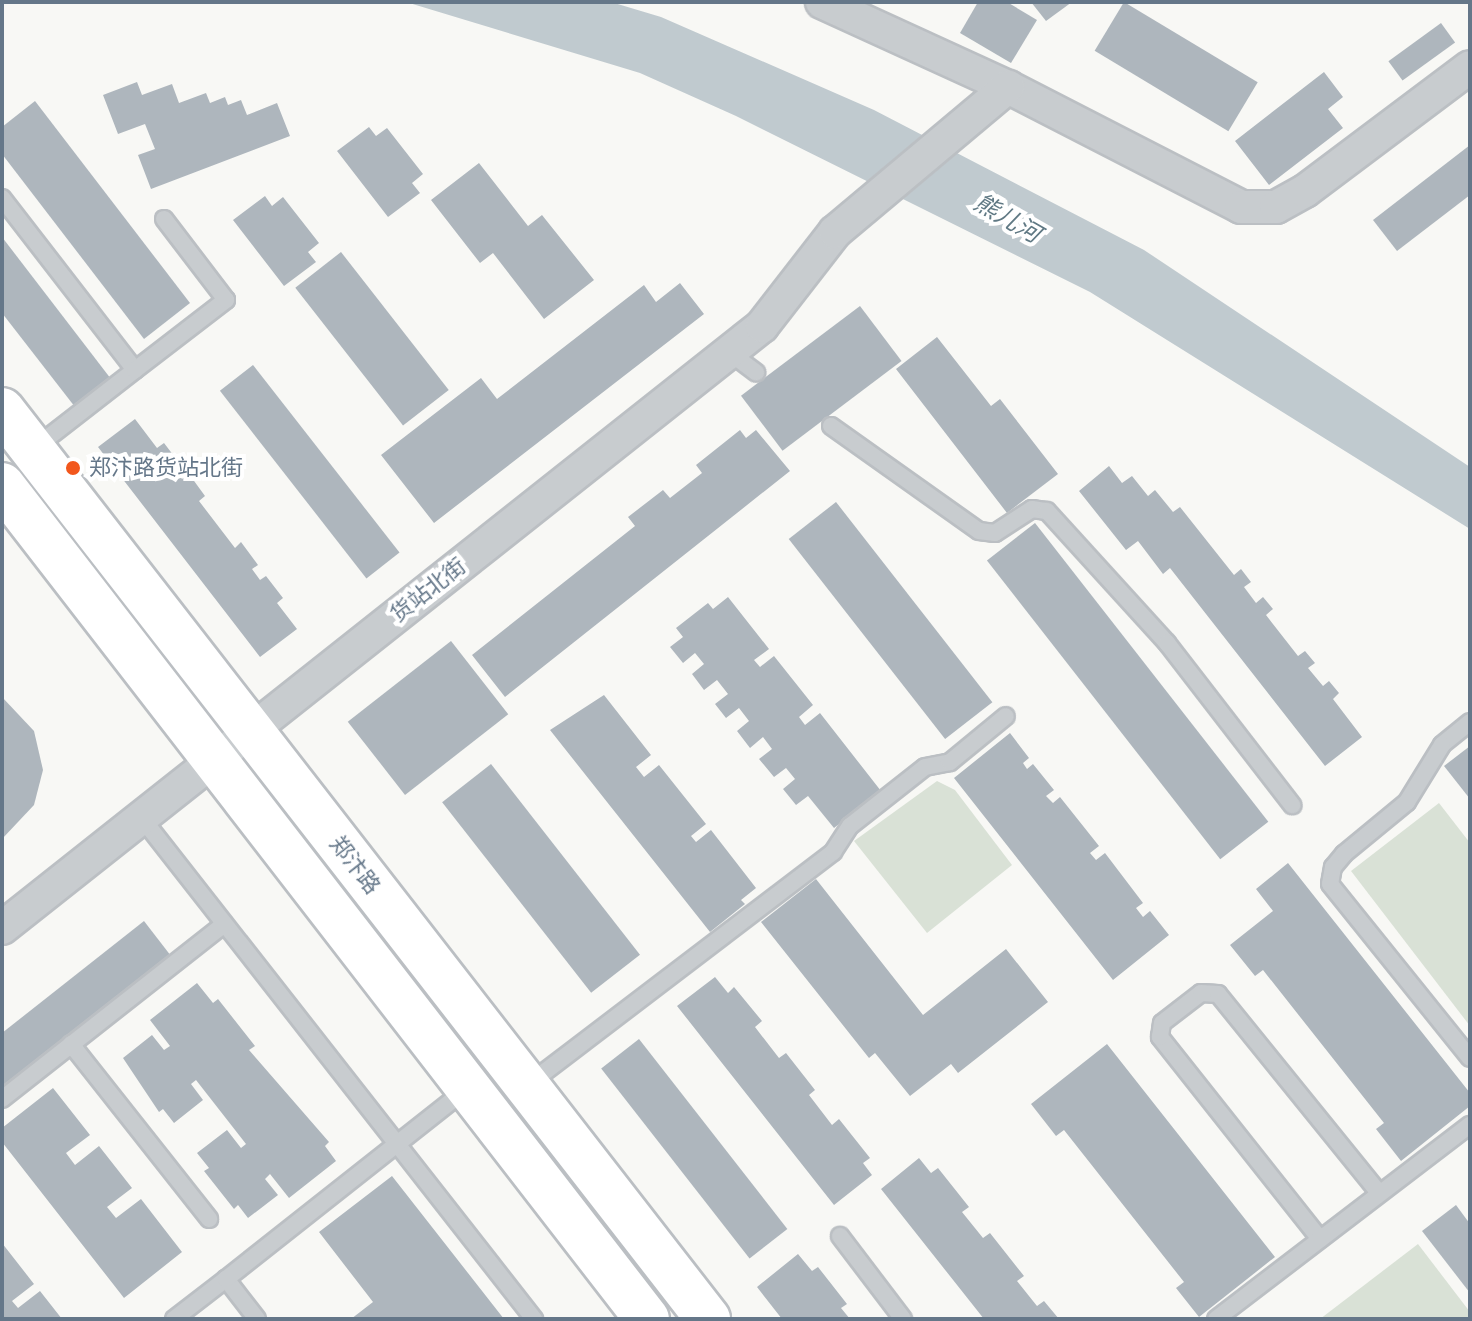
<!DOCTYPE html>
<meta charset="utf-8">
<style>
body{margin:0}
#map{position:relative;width:1472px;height:1321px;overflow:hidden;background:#f8f8f5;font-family:"Fira Sans","Noto Sans SC",sans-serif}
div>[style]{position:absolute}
.green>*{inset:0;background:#d9e1d6}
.water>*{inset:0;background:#c0cacf}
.building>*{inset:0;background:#aeb6bd;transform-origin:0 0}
.roads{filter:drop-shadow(2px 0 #bbbfc3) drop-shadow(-2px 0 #bbbfc3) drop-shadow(0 2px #bbbfc3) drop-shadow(0 -2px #bbbfc3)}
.lane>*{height:16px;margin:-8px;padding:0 8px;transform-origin:8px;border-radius:8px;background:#c8cccf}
.street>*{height:32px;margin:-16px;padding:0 16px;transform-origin:16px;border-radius:16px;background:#c8cccf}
.primary>*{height:44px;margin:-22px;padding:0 22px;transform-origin:22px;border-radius:22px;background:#fff}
.dots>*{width:22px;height:22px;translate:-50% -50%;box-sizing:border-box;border:4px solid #fff;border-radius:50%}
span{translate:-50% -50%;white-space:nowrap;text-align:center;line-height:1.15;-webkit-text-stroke:8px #fff;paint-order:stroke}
.poi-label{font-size:22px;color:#657789}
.left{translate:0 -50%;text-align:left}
.street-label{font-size:22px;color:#657789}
.water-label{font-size:24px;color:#607984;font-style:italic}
.frame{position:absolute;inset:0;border:4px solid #657789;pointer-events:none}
</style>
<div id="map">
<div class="green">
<i style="clip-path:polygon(937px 781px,955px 790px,1012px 865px,927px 933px,854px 841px)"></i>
<i style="clip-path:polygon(1439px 803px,1470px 843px,1470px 1026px,1351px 871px)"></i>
<i style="clip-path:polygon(1418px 1244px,1470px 1312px,1470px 1319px,1320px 1319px)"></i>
</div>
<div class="water">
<i style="clip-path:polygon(406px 2px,611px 2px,661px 17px,874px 110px,1144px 250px,1470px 467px,1470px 529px,1090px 292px,736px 116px,640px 73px)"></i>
</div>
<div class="building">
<i style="clip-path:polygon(978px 2px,1007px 2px,1037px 20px,1011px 63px,960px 33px)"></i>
<i style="clip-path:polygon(1031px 2px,1072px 2px,1046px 21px)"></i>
<i style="left:1124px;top:2px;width:156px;height:57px;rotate:31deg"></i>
<i style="left:1441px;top:23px;width:24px;height:65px;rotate:54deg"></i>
<i style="clip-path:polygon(1324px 72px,1343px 97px,1328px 109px,1343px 128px,1269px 185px,1235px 141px)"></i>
<i style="clip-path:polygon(137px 82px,142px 95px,172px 84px,179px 103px,206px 93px,210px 103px,225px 97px,228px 105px,241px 100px,247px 115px,277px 103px,290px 136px,151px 189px,138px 155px,155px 149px,145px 124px,118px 134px,103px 95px)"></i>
<i style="clip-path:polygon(35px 101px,190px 303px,144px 339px,2px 154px,2px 127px)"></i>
<i style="clip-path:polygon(369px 127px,376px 136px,387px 128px,423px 174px,412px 183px,420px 193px,388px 217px,337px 151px)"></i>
<i style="clip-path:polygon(1470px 145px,1470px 195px,1397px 251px,1373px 220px)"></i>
<i style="clip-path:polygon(479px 163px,528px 226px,542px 215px,594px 280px,544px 319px,493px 253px,480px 263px,431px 200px)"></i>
<i style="clip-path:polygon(265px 196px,272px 206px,283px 197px,319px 243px,308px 252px,316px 262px,284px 286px,233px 220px)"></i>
<i style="clip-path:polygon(2px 237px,111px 379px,75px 407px,2px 313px)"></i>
<i style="left:341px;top:252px;width:175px;height:58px;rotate:52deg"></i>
<i style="clip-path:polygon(680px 283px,704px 314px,434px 523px,381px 455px,481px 378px,497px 399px,644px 285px,656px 302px)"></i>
<i style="left:860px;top:306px;width:69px;height:149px;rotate:53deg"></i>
<i style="clip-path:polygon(937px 337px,991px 406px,1000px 399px,1058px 474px,1007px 513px,896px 369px)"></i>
<i style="left:253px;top:365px;width:238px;height:42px;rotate:52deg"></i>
<i style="clip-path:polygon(135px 419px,157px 448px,164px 443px,177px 460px,171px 465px,182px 479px,189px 474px,205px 496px,199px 501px,235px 548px,241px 542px,258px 565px,252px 569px,260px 580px,266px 576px,283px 598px,277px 603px,297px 629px,260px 657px,98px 447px)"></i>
<i style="clip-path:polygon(740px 430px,746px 438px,756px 430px,790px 471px,505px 697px,472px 655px,635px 526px,628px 517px,663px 490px,670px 498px,702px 473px,696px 465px)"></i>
<i style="clip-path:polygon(1109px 466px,1122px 483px,1132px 476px,1148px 496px,1155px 490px,1173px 512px,1180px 507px,1234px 575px,1241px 569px,1251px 582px,1244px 587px,1256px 603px,1263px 597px,1273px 609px,1266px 615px,1298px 656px,1305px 651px,1315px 663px,1308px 668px,1323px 686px,1329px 681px,1339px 693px,1333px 699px,1362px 737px,1325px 766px,1170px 568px,1163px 574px,1138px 541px,1126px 550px,1079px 491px)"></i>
<i style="left:836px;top:502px;width:254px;height:60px;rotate:52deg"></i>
<i style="left:1035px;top:523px;width:379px;height:61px;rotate:52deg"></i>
<i style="clip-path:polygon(728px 597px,769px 649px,754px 660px,760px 667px,774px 656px,813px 705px,799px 717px,805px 725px,820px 713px,881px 791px,834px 828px,808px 796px,796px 805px,783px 789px,795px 779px,786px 768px,774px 777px,759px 759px,772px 749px,763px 737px,750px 748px,737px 731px,749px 721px,739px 708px,726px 718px,715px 704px,728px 694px,717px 680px,704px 690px,692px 674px,704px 664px,695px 653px,683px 663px,670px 647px,683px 637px,676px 628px,708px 603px,713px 609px)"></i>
<i style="left:451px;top:641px;width:93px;height:131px;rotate:52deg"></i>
<i style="clip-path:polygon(604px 695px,651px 755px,636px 767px,644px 777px,659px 765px,706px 824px,691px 836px,696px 842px,711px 830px,756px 888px,741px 900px,745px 904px,710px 932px,550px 730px)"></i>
<i style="clip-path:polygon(2px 697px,34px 731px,43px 770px,34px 805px,2px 839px)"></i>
<i style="clip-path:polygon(1010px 733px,1029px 758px,1023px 763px,1027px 769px,1033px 764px,1054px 790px,1046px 796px,1053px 803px,1060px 797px,1099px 846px,1090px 853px,1096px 860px,1105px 853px,1143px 903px,1136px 908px,1143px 917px,1150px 911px,1169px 935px,1113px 980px,954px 778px)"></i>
<i style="clip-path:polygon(1470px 746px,1470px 799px,1444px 766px)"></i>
<i style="left:491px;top:764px;width:242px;height:62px;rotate:52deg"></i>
<i style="clip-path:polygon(1288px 863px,1470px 1093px,1470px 1106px,1401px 1161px,1376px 1129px,1384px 1123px,1263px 970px,1255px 976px,1230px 945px,1273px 911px,1256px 889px)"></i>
<i style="clip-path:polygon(816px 879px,923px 1015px,1006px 949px,1048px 1002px,958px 1073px,951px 1064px,910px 1096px,875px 1053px,869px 1058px,761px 922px)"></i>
<i style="clip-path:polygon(144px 921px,171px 956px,2px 1088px,2px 1033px)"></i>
<i style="clip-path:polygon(715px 977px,728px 993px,734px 987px,762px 1021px,755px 1027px,779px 1058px,786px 1053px,815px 1090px,809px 1095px,832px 1125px,839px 1119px,870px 1158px,863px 1163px,872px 1175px,834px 1205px,677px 1006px)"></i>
<i style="clip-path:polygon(197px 983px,213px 1003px,218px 999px,255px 1046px,249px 1050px,329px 1142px,325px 1146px,336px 1161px,289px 1198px,270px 1174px,265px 1179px,278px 1195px,248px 1218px,238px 1205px,234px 1209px,204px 1171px,209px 1168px,197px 1153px,227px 1130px,241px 1148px,246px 1144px,196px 1080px,191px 1084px,203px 1100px,174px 1123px,163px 1109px,159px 1112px,123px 1058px,152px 1035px,164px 1050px,170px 1046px,150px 1020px)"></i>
<i style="left:639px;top:1039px;width:241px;height:48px;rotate:52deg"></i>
<i style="clip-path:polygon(1107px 1044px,1275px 1257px,1199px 1317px,1176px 1288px,1184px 1282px,1064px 1130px,1056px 1136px,1031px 1104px)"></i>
<i style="clip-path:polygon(53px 1088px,90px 1135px,66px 1153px,75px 1165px,99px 1146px,132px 1188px,107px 1207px,116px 1218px,141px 1199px,182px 1252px,124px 1298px,2px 1142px,2px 1128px)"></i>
<i style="clip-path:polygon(919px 1158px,931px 1173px,938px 1168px,969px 1207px,962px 1212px,983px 1238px,990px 1233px,1024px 1276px,1017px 1281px,1037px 1306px,1044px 1301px,1059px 1319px,984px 1319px,881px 1189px)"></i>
<i style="clip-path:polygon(392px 1176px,504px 1319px,351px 1319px,373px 1302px,319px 1232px)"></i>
<i style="clip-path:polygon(1456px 1205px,1470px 1224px,1470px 1293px,1422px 1231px)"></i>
<i style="clip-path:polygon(2px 1243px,34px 1284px,12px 1301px,18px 1308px,40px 1291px,62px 1319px,2px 1319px)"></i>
<i style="clip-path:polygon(798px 1254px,812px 1271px,818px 1267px,847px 1304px,841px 1308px,850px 1319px,782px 1319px,757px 1287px)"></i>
</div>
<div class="roads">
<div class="lane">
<i style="left:2px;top:198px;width:217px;rotate:52.3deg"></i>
<i style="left:135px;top:370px;width:129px;rotate:142.2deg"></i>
<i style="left:729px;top:352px;width:34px;rotate:37deg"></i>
<i style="left:135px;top:370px;width:115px;rotate:-37.6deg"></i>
<i style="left:226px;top:300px;width:102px;rotate:-127.4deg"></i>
<i style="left:831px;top:426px;width:181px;rotate:35.4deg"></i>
<i style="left:979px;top:531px;width:16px;rotate:7deg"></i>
<i style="left:995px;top:533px;width:44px;rotate:-33deg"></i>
<i style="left:1032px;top:509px;width:15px;rotate:8deg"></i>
<i style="left:1047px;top:511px;width:178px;rotate:47.7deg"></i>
<i style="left:1167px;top:643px;width:205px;rotate:52.3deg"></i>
<i style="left:1470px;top:722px;width:36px;rotate:141deg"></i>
<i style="left:1442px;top:745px;width:67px;rotate:121.6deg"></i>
<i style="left:1407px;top:802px;width:82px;rotate:140.5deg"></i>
<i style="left:1344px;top:854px;width:17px;rotate:130deg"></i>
<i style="left:1333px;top:867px;width:17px;rotate:100deg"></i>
<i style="left:1330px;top:884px;width:223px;rotate:51.2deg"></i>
<i style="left:141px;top:817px;width:638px;rotate:51.94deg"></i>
<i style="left:71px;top:1044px;width:223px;rotate:51.7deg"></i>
<i style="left:526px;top:1086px;width:386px;rotate:-37.3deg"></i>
<i style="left:833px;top:852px;width:31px;rotate:-57deg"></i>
<i style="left:850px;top:826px;width:95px;rotate:-38.2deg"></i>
<i style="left:925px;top:767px;width:25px;rotate:-11deg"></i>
<i style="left:950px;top:762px;width:72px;rotate:-39.4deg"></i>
<i style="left:2px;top:1099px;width:283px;rotate:-38.2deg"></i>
<i style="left:840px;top:1236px;width:104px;rotate:52.8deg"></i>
<i style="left:1320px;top:1239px;width:258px;rotate:-128.4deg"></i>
<i style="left:1160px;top:1037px;width:14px;rotate:-82deg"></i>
<i style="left:1162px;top:1023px;width:49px;rotate:-37.6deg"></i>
<i style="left:1201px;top:993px;width:17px;rotate:3deg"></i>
<i style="left:1218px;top:994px;width:256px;rotate:51deg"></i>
<i style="left:174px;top:1319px;width:66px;rotate:-37.6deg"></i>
<i style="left:257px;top:1319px;width:51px;rotate:-127.8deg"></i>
<i style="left:226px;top:1279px;width:307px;rotate:-38.3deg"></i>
<i style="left:1216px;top:1319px;width:320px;rotate:-37.4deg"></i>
</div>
<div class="street">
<i style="left:822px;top:2px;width:205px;rotate:24.6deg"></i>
<i style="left:1008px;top:87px;width:262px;rotate:27.2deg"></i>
<i style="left:1241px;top:207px;width:35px"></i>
<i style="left:1276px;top:207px;width:33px;rotate:-29deg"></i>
<i style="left:1305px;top:191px;width:206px;rotate:-36.9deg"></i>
<i style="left:2px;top:928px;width:970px;rotate:-38.38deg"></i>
<i style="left:762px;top:326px;width:119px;rotate:-52.2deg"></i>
<i style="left:835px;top:232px;width:226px;rotate:-40deg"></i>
</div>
<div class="primary">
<i style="left:2px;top:410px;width:1151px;rotate:52.16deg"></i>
<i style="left:2px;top:485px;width:1054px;rotate:52.28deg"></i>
</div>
</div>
<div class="dots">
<i style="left:73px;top:468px;background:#f2571c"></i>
</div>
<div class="poi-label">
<span class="left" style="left:89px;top:468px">郑汴路货站北街</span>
</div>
<div class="street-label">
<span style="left:428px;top:590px;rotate:-38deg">货站北街</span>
<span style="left:355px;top:865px;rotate:52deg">郑汴路</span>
</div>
<div class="water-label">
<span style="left:1007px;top:219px;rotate:30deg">熊儿河</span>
</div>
<div class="frame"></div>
</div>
